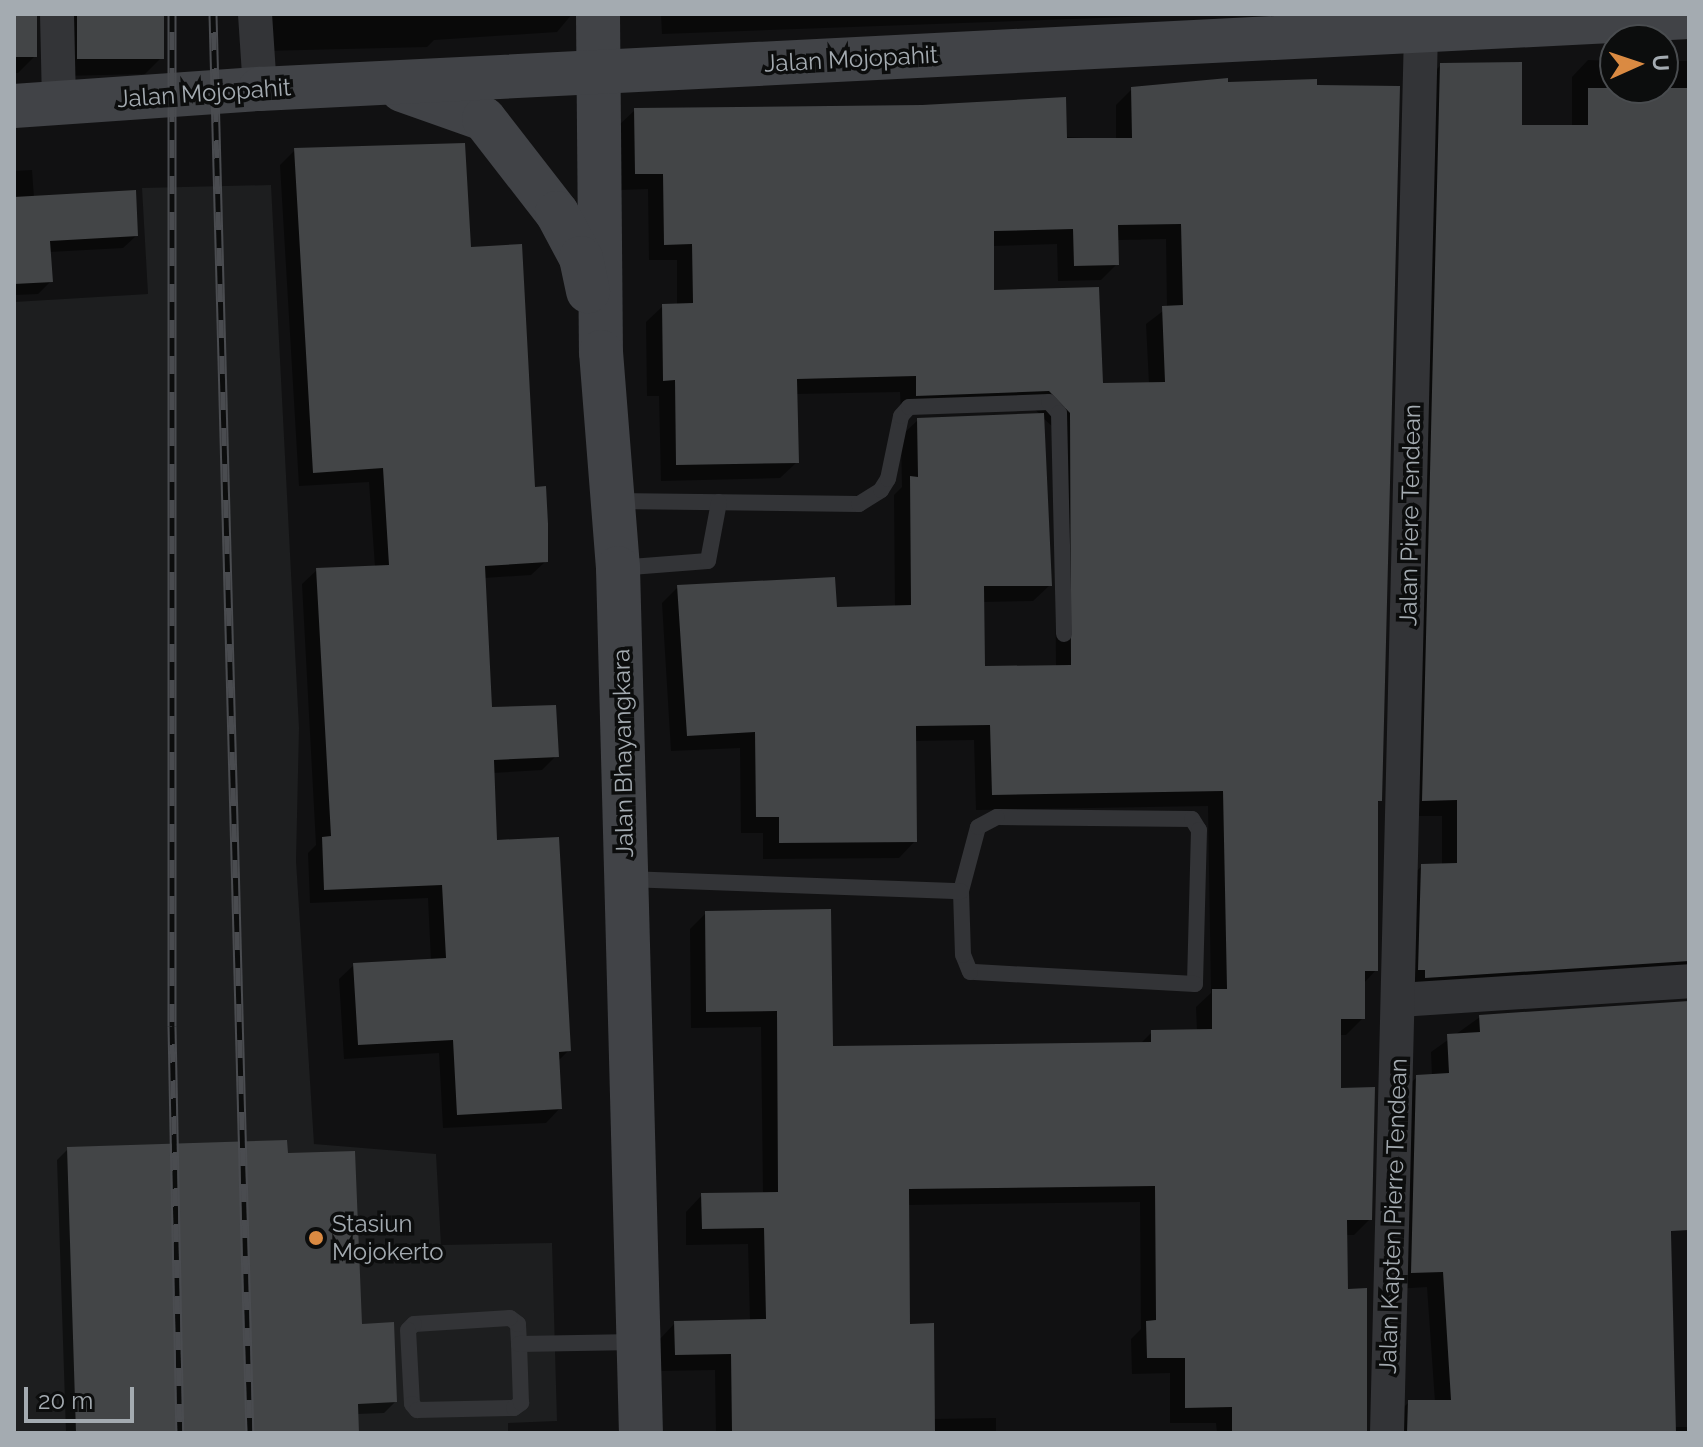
<!DOCTYPE html>
<style>
body{margin:0}
#map{position:relative;width:1703px;height:1447px;overflow:hidden;background:#111112;font-family:Raleway,sans-serif}
div>[style]{position:absolute}
.built>*{inset:0;background:#1d1e1f}
.shadow>*{inset:0;background:#0007}
.building>*{inset:0;background:#434547;transform-origin:0 0}
.lane>*{height:16px;margin:-8px;padding:0 8px;transform-origin:8px;border-radius:8px;background:#333437}
.street>*{height:34px;margin:-17px;padding:0 17px;transform-origin:17px;border-radius:17px;background:#333437}
.secondary>*{height:44px;margin:-22px;padding:0 22px;transform-origin:22px;border-radius:22px;background:#414347}
.rail>*{height:9px;margin-top:-4.5px;transform-origin:0;background:repeating-linear-gradient(90deg,#0c0d0d 0 18px,#4a4c50 0 36px);box-sizing:border-box;border-block:2px solid #4a4c50}
.dots>*{width:22px;height:22px;translate:-50% -50%;box-sizing:border-box;border:4px solid #0c0d0d;border-radius:50%}
span{translate:-50% -50%;white-space:nowrap;text-align:center;line-height:1.15;-webkit-text-stroke:7px #0c0d0d;paint-order:stroke}
.street-label{font-size:24px;color:#a4abb1}
.poi-label{font-size:24px;color:#a4abb1}
.left{translate:0 -50%;text-align:left}
.frame{position:absolute;inset:0;border:16px solid #a4abb1;pointer-events:none}
.north{position:absolute;left:1599px;top:24px;width:80px;height:80px;box-sizing:border-box;background:#0c0d0d;border:2px solid #494c4f;border-radius:50%;rotate:87deg;font-size:22px;font-weight:700;line-height:32px;text-align:center;color:#a4abb1}
.north::after{content:'';display:block;margin:auto;width:28px;height:36px;background:#da8a42;clip-path:polygon(50% 0,100% 100%,50% 72%,0 100%)}
.scale{position:absolute;left:24px;top:1387px;width:110px;height:36px;box-sizing:border-box;border:4px solid #a4abb1;border-top:0;padding-left:10px;font-size:24px;line-height:28px;white-space:nowrap;color:#a4abb1;-webkit-text-stroke:6px #0c0d0d;paint-order:stroke}
</style>
<div id="map">
<div class="built">
<i style="clip-path:polygon(271px 185px,299px 728px,296px 861px,314px 1144px,436px 1154px,441px 1245px,552px 1243px,557px 1421px,508px 1423px,508px 1433px,14px 1433px,14px 302px,148px 294px,142px 188px)"></i>
</div>
<div class="shadow">
<i style="clip-path:polygon(14px 14px,37px 14px,36px 55px,18px 73px,14px 73px)"></i>
<i style="clip-path:polygon(45px 14px,162px 14px,162px 57px,145px 74px,61px 76px)"></i>
<i style="clip-path:polygon(254px 14px,572px 14px,557px 32px,434px 40px,427px 47px,263px 51px)"></i>
<i style="clip-path:polygon(661px 14px,1209px 14px,662px 34px)"></i>
<i style="clip-path:polygon(1588px 60px,1615px 61px,1615px 88px,1663px 88px,1663px 61px,1689px 61px,1689px 985px,1410px 994px,1405px 882px,1422px 866px,1442px 866px,1442px 816px,1407px 816px,1425px 81px,1441px 65px,1520px 127px,1572px 127px,1572px 77px)"></i>
<i style="clip-path:polygon(evenodd,1226px 80px,1380px 800px,1376px 804px,1376px 970px,1363px 984px,1363px 1018px,1346px 1035px,1339px 1035px,1339px 1090px,1370px 1219px,1354px 1235px,1345px 1235px,1346px 1291px,1365px 1433px,1217px 1433px,1216px 1423px,1170px 1423px,1170px 1373px,1132px 1374px,1131px 1339px,1141px 1329px,1140px 1202px,907px 1205px,908px 1326px,933px 1419px,996px 1418px,996px 1433px,716px 1433px,715px 1370px,659px 1371px,659px 1340px,675px 1323px,750px 1321px,748px 1244px,686px 1245px,686px 1212px,702px 1195px,763px 1194px,761px 1027px,691px 1028px,690px 929px,706px 913px,831px 1048px,1140px 1044px,1152px 1032px,1197px 1031px,1196px 1007px,1211px 993px,1208px 806px,976px 810px,974px 740px,914px 741px,915px 841px,899px 858px,763px 859px,763px 833px,741px 833px,740px 748px,671px 751px,662px 603px,678px 587px,835px 609px,895px 607px,894px 495px,902px 487px,901px 436px,918px 420px,1041px 415px,1032px 407px,901px 411px,900px 392px,795px 394px,797px 462px,780px 478px,661px 481px,659px 396px,647px 396px,646px 322px,663px 306px,677px 305px,677px 260px,649px 260px,648px 189px,619px 190px,618px 126px,635px 110px,1116px 140px,1116px 105px,1132px 89px,1226px 80px,1166px 239px,1167px 308px,1146px 324px,1149px 384px,1101px 385px,992px 292px,992px 246px,1057px 244px,1058px 281px,1101px 280px,1117px 264px,1117px 240px,1166px 239px,1226px 80px,1042px 417px,1054px 428px,1056px 667px,983px 668px,982px 602px,1033px 601px,1050px 585px,1042px 417px)"></i>
<i style="clip-path:polygon(295px 150px,469px 249px,533px 489px,546px 561px,531px 575px,484px 578px,490px 710px,556px 756px,542px 770px,492px 773px,495px 843px,569px 1050px,558px 1061px,560px 1108px,546px 1123px,443px 1128px,439px 1053px,344px 1059px,339px 979px,354px 965px,431px 961px,428px 898px,310px 903px,308px 853px,316px 845px,302px 584px,317px 570px,375px 567px,369px 482px,299px 486px,280px 165px)"></i>
<i style="clip-path:polygon(32px 170px,34px 198px,136px 236px,123px 248px,49px 252px,51px 281px,38px 294px,14px 295px,14px 171px)"></i>
<i style="clip-path:polygon(1689px 1003px,1689px 1145px,1670px 1145px,1674px 1427px,1689px 1427px,1689px 1433px,1391px 1433px,1392px 1419px,1409px 1402px,1435px 1402px,1427px 1287px,1395px 1289px,1400px 1093px,1417px 1077px,1432px 1076px,1431px 1052px,1480px 1017px)"></i>
<i style="clip-path:polygon(68px 1149px,286px 1156px,395px 1402px,384px 1413px,357px 1414px,357px 1433px,66px 1433px,57px 1160px)"></i>
</div>
<div class="building">
<i style="left:14px;top:14px;width:23px;height:43px"></i>
<i style="left:77px;top:14px;width:87px;height:45px"></i>
<i style="clip-path:polygon(1522px 62px,1522px 125px,1588px 125px,1588px 88px,1689px 88px,1689px 961px,1425px 978px,1425px 970px,1418px 970px,1421px 864px,1457px 863px,1457px 800px,1422px 801px,1440px 63px)"></i>
<i style="clip-path:polygon(evenodd,1228px 78px,1228px 82px,1317px 79px,1317px 85px,1400px 86px,1382px 801px,1378px 801px,1378px 971px,1365px 971px,1365px 1019px,1341px 1019px,1341px 1088px,1375px 1087px,1372px 1220px,1347px 1220px,1348px 1289px,1367px 1288px,1367px 1433px,1232px 1433px,1232px 1407px,1185px 1408px,1185px 1358px,1147px 1358px,1146px 1321px,1156px 1320px,1155px 1186px,909px 1189px,910px 1324px,934px 1323px,935px 1433px,732px 1433px,731px 1354px,675px 1355px,674px 1321px,766px 1319px,764px 1228px,702px 1229px,701px 1193px,778px 1192px,777px 1011px,706px 1012px,705px 911px,831px 909px,833px 1046px,1151px 1042px,1151px 1030px,1212px 1029px,1212px 989px,1227px 989px,1223px 791px,992px 795px,990px 725px,916px 726px,917px 842px,779px 843px,779px 817px,756px 817px,755px 732px,687px 736px,677px 585px,835px 577px,837px 607px,911px 605px,910px 476px,918px 477px,917px 418px,1044px 413px,1052px 586px,984px 586px,985px 666px,1071px 665px,1070px 413px,1049px 391px,916px 396px,916px 376px,797px 379px,799px 463px,676px 465px,675px 380px,663px 381px,662px 304px,693px 303px,692px 244px,664px 245px,663px 174px,635px 174px,634px 108px,922px 105px,1066px 97px,1067px 138px,1132px 138px,1131px 87px,1228px 78px,1181px 224px,1183px 305px,1162px 306px,1165px 382px,1103px 383px,1099px 287px,994px 290px,994px 231px,1073px 229px,1074px 266px,1119px 265px,1118px 225px,1181px 224px)"></i>
<i style="clip-path:polygon(465px 143px,471px 247px,522px 244px,535px 487px,546px 486px,548px 524px,548px 562px,485px 566px,492px 707px,556px 705px,559px 757px,494px 760px,497px 840px,559px 837px,571px 1051px,559px 1052px,562px 1109px,457px 1115px,453px 1040px,358px 1045px,353px 963px,446px 958px,442px 885px,324px 890px,322px 837px,331px 836px,316px 568px,389px 565px,383px 468px,313px 473px,294px 148px)"></i>
<i style="clip-path:polygon(136px 190px,138px 236px,50px 241px,53px 282px,14px 284px,14px 197px)"></i>
<i style="clip-path:polygon(1689px 1001px,1689px 1230px,1671px 1231px,1676px 1433px,1407px 1433px,1408px 1400px,1451px 1400px,1443px 1272px,1411px 1273px,1416px 1075px,1449px 1073px,1447px 1034px,1480px 1032px,1479px 1015px)"></i>
<i style="clip-path:polygon(287px 1140px,288px 1153px,355px 1151px,362px 1324px,394px 1322px,397px 1402px,358px 1404px,359px 1433px,76px 1433px,67px 1147px)"></i>
</div>
<div class="lane">
<i style="left:614px;top:501px;width:245px;rotate:0.7deg"></i>
<i style="left:859px;top:504px;width:26px;rotate:-32deg"></i>
<i style="left:881px;top:490px;width:13px;rotate:-58deg"></i>
<i style="left:888px;top:479px;width:64px;rotate:-78.3deg"></i>
<i style="left:901px;top:416px;width:12px;rotate:-48deg"></i>
<i style="left:909px;top:407px;width:140px;rotate:-2deg"></i>
<i style="left:1049px;top:402px;width:15px;rotate:48deg"></i>
<i style="left:1059px;top:413px;width:221px;rotate:88.7deg"></i>
<i style="left:618px;top:568px;width:90px;rotate:-4.4deg"></i>
<i style="left:708px;top:561px;width:60px;rotate:-79.4deg"></i>
<i style="left:997px;top:817px;width:195px;rotate:0.6deg"></i>
<i style="left:1192px;top:819px;width:13px;rotate:58deg"></i>
<i style="left:1199px;top:830px;width:154px;rotate:91.5deg"></i>
<i style="left:1195px;top:984px;width:225px;rotate:-176.9deg"></i>
<i style="left:970px;top:972px;width:18px;rotate:-112deg"></i>
<i style="left:963px;top:955px;width:64px;rotate:-91.8deg"></i>
<i style="left:961px;top:891px;width:66px;rotate:-75.1deg"></i>
<i style="left:978px;top:827px;width:21px;rotate:-28deg"></i>
<i style="left:627px;top:879px;width:334px;rotate:2.1deg"></i>
<i style="left:519px;top:1344px;width:20px;rotate:-93deg"></i>
<i style="left:518px;top:1324px;width:10px;rotate:-143deg"></i>
<i style="left:510px;top:1318px;width:96px;rotate:176.4deg"></i>
<i style="left:414px;top:1324px;width:8px;rotate:135deg"></i>
<i style="left:408px;top:1330px;width:74px;rotate:86.9deg"></i>
<i style="left:412px;top:1404px;width:8px;rotate:50deg"></i>
<i style="left:417px;top:1410px;width:97px;rotate:-1.2deg"></i>
<i style="left:514px;top:1408px;width:9px;rotate:-36deg"></i>
<i style="left:521px;top:1403px;width:59px;rotate:-91.9deg"></i>
<i style="left:519px;top:1344px;width:117px;rotate:-1deg"></i>
</div>
<div class="street">
<i style="left:57px;top:14px;width:89px;rotate:88.7deg"></i>
<i style="left:255px;top:14px;width:75px;rotate:86.2deg"></i>
<i style="left:1399px;top:1000px;width:291px;rotate:-3.7deg"></i>
<i style="left:1387px;top:1433px;width:1402px;rotate:-88.61deg"></i>
</div>
<div class="secondary">
<i style="left:598px;top:14px;width:338px;rotate:89.5deg"></i>
<i style="left:601px;top:352px;width:217px;rotate:85.5deg"></i>
<i style="left:618px;top:568px;width:865px;rotate:88.48deg"></i>
<i style="left:402px;top:90px;width:87px;rotate:19.5deg"></i>
<i style="left:484px;top:119px;width:119px;rotate:52.2deg"></i>
<i style="left:557px;top:213px;width:51px;rotate:61.9deg"></i>
<i style="left:581px;top:258px;width:34px;rotate:78deg"></i>
<i style="left:14px;top:106px;width:247px;rotate:-4deg"></i>
<i style="left:260px;top:89px;width:1431px;rotate:-2.88deg"></i>
</div>
<div class="rail">
<i style="left:172px;top:14px;width:1012px;rotate:90deg"></i>
<i style="left:172px;top:1026px;width:407px;rotate:88.9deg"></i>
<i style="left:213px;top:14px;width:1419px;rotate:88.51deg"></i>
</div>
<div class="dots">
<i style="left:316px;top:1238px;background:#da8a42"></i>
</div>
<div class="street-label">
<span style="left:851px;top:59px;rotate:-3deg">Jalan Mojopahit</span>
<span style="left:204px;top:93px;rotate:-4deg">Jalan Mojopahit</span>
<span style="left:1410px;top:515px;rotate:-89deg">Jalan Piere Tendean</span>
<span style="left:623px;top:753px;rotate:-91deg">Jalan Bhayangkara</span>
<span style="left:1393px;top:1216px;rotate:-88deg">Jalan Kapten Pierre Tendean</span>
</div>
<div class="poi-label">
<span class="left" style="left:332px;top:1238px">Stasiun<br>Mojokerto</span>
</div>
<div class="frame"></div>
<div class="north">U</div>
<div class="scale">20 m</div>
</div>
